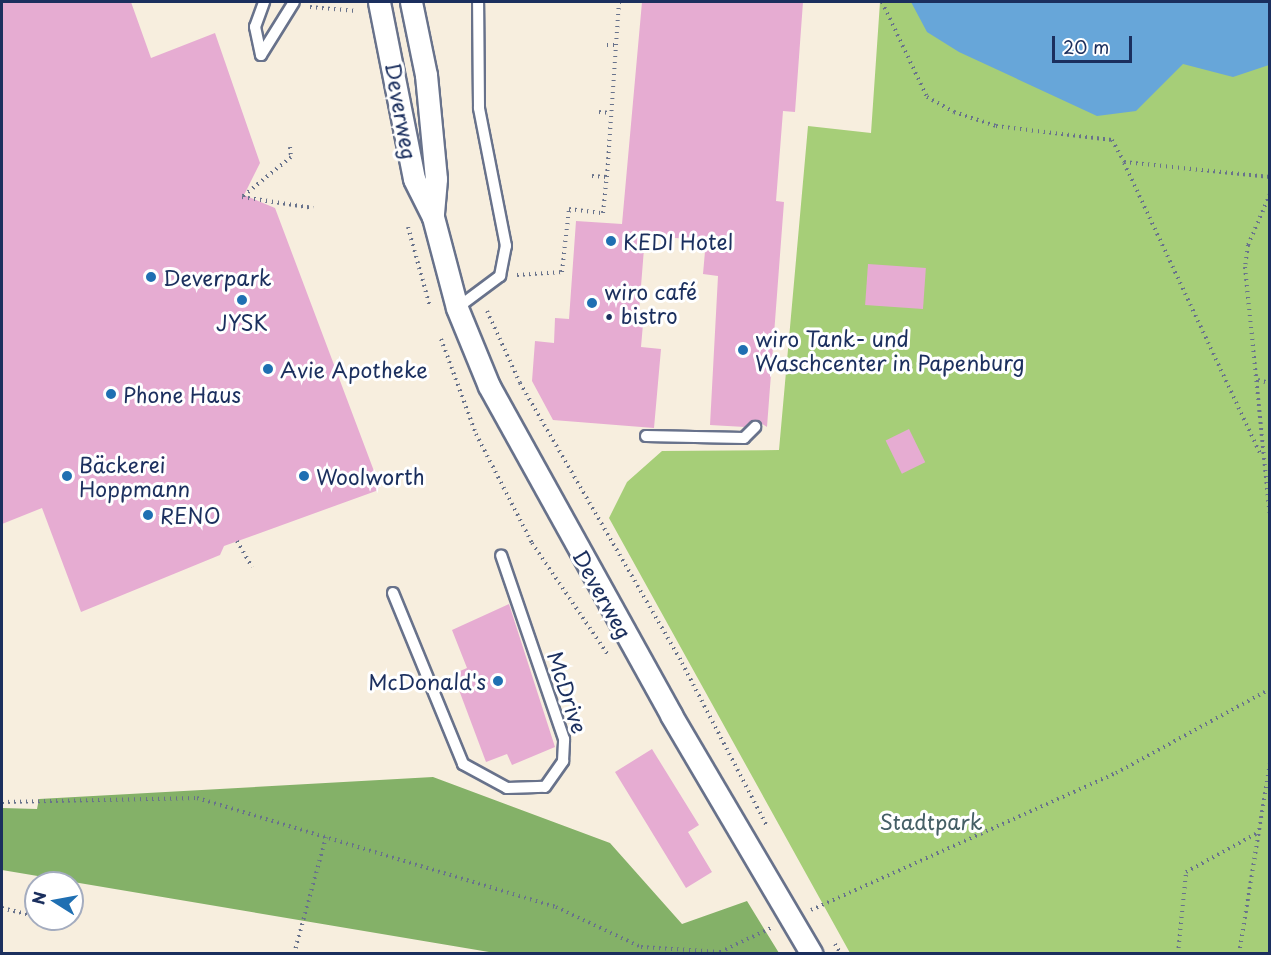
<!DOCTYPE html>
<meta charset="utf-8">
<style>
body{margin:0}
#map{position:relative;width:1271px;height:955px;overflow:hidden;background:#f7eede;font-family:"Playpen Sans",sans-serif}
div>[style]{position:absolute}
.green>*{inset:0;background:#a6ce78}
.forest>*{inset:0;background:#84b168}
.water>*{inset:0;background:#67a6d9}
.building>*{inset:0;background:#e6acd2;transform-origin:0 0}
.path>*{height:4px;margin-top:-2px;transform-origin:0;background:repeating-linear-gradient(90deg,#68728b 0 1.5px,transparent 0 6px)}
.roads{filter:drop-shadow(2px 0 #68728b) drop-shadow(-2px 0 #68728b) drop-shadow(0 2px #68728b) drop-shadow(0 -2px #68728b)}
.service>*{height:10px;margin:-5px;padding:0 5px;transform-origin:5px;border-radius:5px;background:#fff}
.minor>*{height:21px;margin:-10.5px;padding:0 10.5px;transform-origin:10.5px;border-radius:10.5px;background:#fff}
.dots>*{width:16px;height:16px;translate:-50% -50%;box-sizing:border-box;border:3px solid #fff;border-radius:50%}
span{translate:-50% -50%;white-space:nowrap;text-align:center;line-height:1.15;-webkit-text-stroke:6px #fff;paint-order:stroke}
.street-label{font-size:21px;color:#1b2f5e}
.poi-label{font-size:21px;color:#1b2f5e}
.left{translate:0 -50%;text-align:left}
.right{translate:-100% -50%;text-align:right}
.park-label{font-size:21px;color:#455f66}
.frame{position:absolute;inset:0;border:3px solid #1b2f5e;pointer-events:none}
.north{position:absolute;left:24px;top:871px;width:60px;height:60px;box-sizing:border-box;background:#fff;border:2px solid #a4acbf;border-radius:50%;rotate:281deg;font-size:16px;font-weight:700;line-height:24px;text-align:center;color:#1b2f5e}
.north::after{content:'';display:block;margin:auto;width:21px;height:27px;background:#1f6fb2;clip-path:polygon(50% 0,100% 100%,50% 72%,0 100%)}
.scale{position:absolute;left:1052px;top:36px;width:80px;height:27px;box-sizing:border-box;border:3px solid #1b2f5e;border-top:0;padding-left:8px;font-size:18px;line-height:21px;white-space:nowrap;color:#1b2f5e;-webkit-text-stroke:4px #fff;paint-order:stroke}
</style>
<div id="map">
<div class="green">
<i style="clip-path:polygon(880px 2px,1269px 2px,1269px 953px,850px 953px,609px 518px,627px 482px,662px 451px,779px 450px,808px 126px,871px 133px)"></i>
</div>
<div class="forest">
<i style="clip-path:polygon(433px 777px,610px 843px,682px 924px,747px 901px,779px 953px,495px 953px,2px 870px,2px 808px,37px 809px,39px 799px)"></i>
</div>
<div class="water">
<i style="clip-path:polygon(911px 2px,1269px 2px,1269px 65px,1233px 77px,1183px 64px,1136px 111px,1097px 116px,959px 52px,927px 32px)"></i>
</div>
<div class="building">
<i style="clip-path:polygon(2px 2px,131px 2px,151px 58px,215px 33px,260px 163px,244px 195px,275px 208px,380px 487px,376px 491px,224px 546px,220px 555px,81px 612px,42px 508px,2px 524px)"></i>
<i style="clip-path:polygon(642px 2px,803px 2px,795px 112px,783px 111px,776px 201px,784px 202px,767px 427px,756px 420px,745px 427px,710px 425px,718px 276px,703px 274px,706px 240px,645px 236px,638px 324px,643px 324px,641px 347px,661px 349px,654px 428px,553px 420px,532px 381px,535px 341px,554px 343px,555px 318px,569px 319px,576px 221px,622px 224px)"></i>
<i style="left:868px;top:264px;width:58px;height:41px;rotate:4deg"></i>
<i style="left:909px;top:429px;width:37px;height:26px;rotate:64deg"></i>
<i style="clip-path:polygon(509px 604px,555px 747px,512px 765px,507px 754px,486px 762px,453px 674px,467px 668px,452px 630px)"></i>
<i style="clip-path:polygon(652px 749px,699px 825px,688px 832px,712px 872px,686px 888px,615px 772px)"></i>
</div>
<div class="path">
<i style="left:882px;top:2px;width:105px;rotate:64.7deg"></i>
<i style="left:927px;top:97px;width:31px;rotate:29deg"></i>
<i style="left:954px;top:112px;width:44px;rotate:18.4deg"></i>
<i style="left:996px;top:126px;width:117px;rotate:6.9deg"></i>
<i style="left:1112px;top:140px;width:25px;rotate:61deg"></i>
<i style="left:1124px;top:162px;width:147px;rotate:5.9deg"></i>
<i style="left:310px;top:7px;width:46px;rotate:5deg"></i>
<i style="left:607px;top:45px;width:8px"></i>
<i style="left:599px;top:112px;width:12px;rotate:5deg"></i>
<i style="left:290px;top:147px;width:10px;rotate:84deg"></i>
<i style="left:291px;top:157px;width:63px;rotate:140.8deg"></i>
<i style="left:242px;top:197px;width:72px;rotate:8.8deg"></i>
<i style="left:1124px;top:163px;width:323px;rotate:64.9deg"></i>
<i style="left:592px;top:176px;width:15px;rotate:4deg"></i>
<i style="left:607px;top:177px;width:175px;rotate:-86.1deg"></i>
<i style="left:1270px;top:194px;width:56px;rotate:113.3deg"></i>
<i style="left:1248px;top:245px;width:22px;rotate:98deg"></i>
<i style="left:1245px;top:267px;width:250px;rotate:84.3deg"></i>
<i style="left:408px;top:227px;width:83px;rotate:74.6deg"></i>
<i style="left:517px;top:275px;width:45px;rotate:-3.8deg"></i>
<i style="left:562px;top:272px;width:63px;rotate:-83.7deg"></i>
<i style="left:569px;top:209px;width:34px;rotate:7deg"></i>
<i style="left:603px;top:213px;width:36px;rotate:-84deg"></i>
<i style="left:487px;top:311px;width:79px;rotate:65.4deg"></i>
<i style="left:520px;top:383px;width:323px;rotate:59.9deg"></i>
<i style="left:682px;top:663px;width:184px;rotate:62.5deg"></i>
<i style="left:441px;top:339px;width:101px;rotate:69.8deg"></i>
<i style="left:476px;top:434px;width:123px;rotate:62.8deg"></i>
<i style="left:532px;top:543px;width:135px;rotate:55.8deg"></i>
<i style="left:1258px;top:380px;width:12px;rotate:14deg"></i>
<i style="left:237px;top:541px;width:30px;rotate:60deg"></i>
<i style="left:2px;top:802px;width:195px;rotate:-1.2deg"></i>
<i style="left:197px;top:798px;width:375px;rotate:16.9deg"></i>
<i style="left:556px;top:907px;width:94px;rotate:25.2deg"></i>
<i style="left:641px;top:947px;width:79px;rotate:3.6deg"></i>
<i style="left:720px;top:952px;width:56px;rotate:-25.2deg"></i>
<i style="left:2px;top:908px;width:30px;rotate:14deg"></i>
<i style="left:811px;top:910px;width:334px;rotate:-24.2deg"></i>
<i style="left:1116px;top:773px;width:175px;rotate:-28.6deg"></i>
<i style="left:835px;top:944px;width:12px;rotate:59deg"></i>
<i style="left:294px;top:954px;width:121px;rotate:-74.7deg"></i>
<i style="left:1178px;top:954px;width:82px;rotate:-84.4deg"></i>
<i style="left:1186px;top:872px;width:83px;rotate:-28.7deg"></i>
<i style="left:1239px;top:954px;width:193px;rotate:-80.8deg"></i>
</div>
<div class="roads">
<div class="service">
<i style="left:261px;top:55px;width:62px;rotate:-58.1deg"></i>
<i style="left:261px;top:55px;width:29px;rotate:-102deg"></i>
<i style="left:255px;top:27px;width:27px;rotate:-70deg"></i>
<i style="left:457px;top:308px;width:54px;rotate:-36.7deg"></i>
<i style="left:500px;top:276px;width:31px;rotate:-79deg"></i>
<i style="left:506px;top:246px;width:141px;rotate:-101.1deg"></i>
<i style="left:479px;top:108px;width:106px;rotate:-90.5deg"></i>
<i style="left:646px;top:436px;width:98px;rotate:1.2deg"></i>
<i style="left:744px;top:438px;width:16px;rotate:-45deg"></i>
<i style="left:393px;top:593px;width:185px;rotate:67.7deg"></i>
<i style="left:463px;top:764px;width:50px;rotate:28.6deg"></i>
<i style="left:507px;top:788px;width:38px;rotate:-2deg"></i>
<i style="left:545px;top:787px;width:32px;rotate:-55deg"></i>
<i style="left:563px;top:761px;width:22px;rotate:-87deg"></i>
<i style="left:564px;top:739px;width:194px;rotate:-108.9deg"></i>
</div>
<div class="minor">
<i style="left:379px;top:2px;width:180px;rotate:78.8deg"></i>
<i style="left:414px;top:179px;width:42px;rotate:63.4deg"></i>
<i style="left:433px;top:217px;width:94px;rotate:75.2deg"></i>
<i style="left:457px;top:308px;width:84px;rotate:67.7deg"></i>
<i style="left:489px;top:386px;width:376px;rotate:61deg"></i>
<i style="left:671px;top:715px;width:277px;rotate:59.5deg"></i>
<i style="left:411px;top:2px;width:75px;rotate:78.4deg"></i>
<i style="left:426px;top:75px;width:104px;rotate:84.5deg"></i>
<i style="left:436px;top:179px;width:37px;rotate:95deg"></i>
</div>
</div>
<div class="dots">
<i style="left:611px;top:241px;background:#1f6fb2"></i>
<i style="left:151px;top:277px;background:#1f6fb2"></i>
<i style="left:242px;top:300px;background:#1f6fb2"></i>
<i style="left:592px;top:303px;background:#1f6fb2"></i>
<i style="left:743px;top:350px;background:#1f6fb2"></i>
<i style="left:268px;top:369px;background:#1f6fb2"></i>
<i style="left:111px;top:394px;background:#1f6fb2"></i>
<i style="left:67px;top:476px;background:#1f6fb2"></i>
<i style="left:304px;top:476px;background:#1f6fb2"></i>
<i style="left:148px;top:515px;background:#1f6fb2"></i>
<i style="left:498px;top:681px;background:#1f6fb2"></i>
</div>
<div class="street-label">
<span style="left:402px;top:111px;rotate:80deg">Deverweg</span>
<span style="left:603px;top:594px;rotate:61deg">Deverweg</span>
<span style="left:568px;top:692px;rotate:72deg">McDrive</span>
</div>
<div class="poi-label">
<span class="left" style="left:623px;top:241px">KEDI Hotel</span>
<span class="left" style="left:163px;top:277px">Deverpark</span>
<span class="left" style="left:604px;top:303px">wiro café<br>• bistro</span>
<span style="left:242px;top:322px">JYSK</span>
<span class="left" style="left:755px;top:350px">wiro Tank- und<br>Waschcenter in Papenburg</span>
<span class="left" style="left:280px;top:369px">Avie Apotheke</span>
<span class="left" style="left:123px;top:394px">Phone Haus</span>
<span class="left" style="left:79px;top:476px">Bäckerei<br>Hoppmann</span>
<span class="left" style="left:316px;top:476px">Woolworth</span>
<span class="left" style="left:160px;top:515px">RENO</span>
<span class="right" style="left:486px;top:681px">McDonald's</span>
</div>
<div class="park-label">
<span style="left:931px;top:821px">Stadtpark</span>
</div>
<div class="frame"></div>
<div class="north">N</div>
<div class="scale">20 m</div>
</div>
